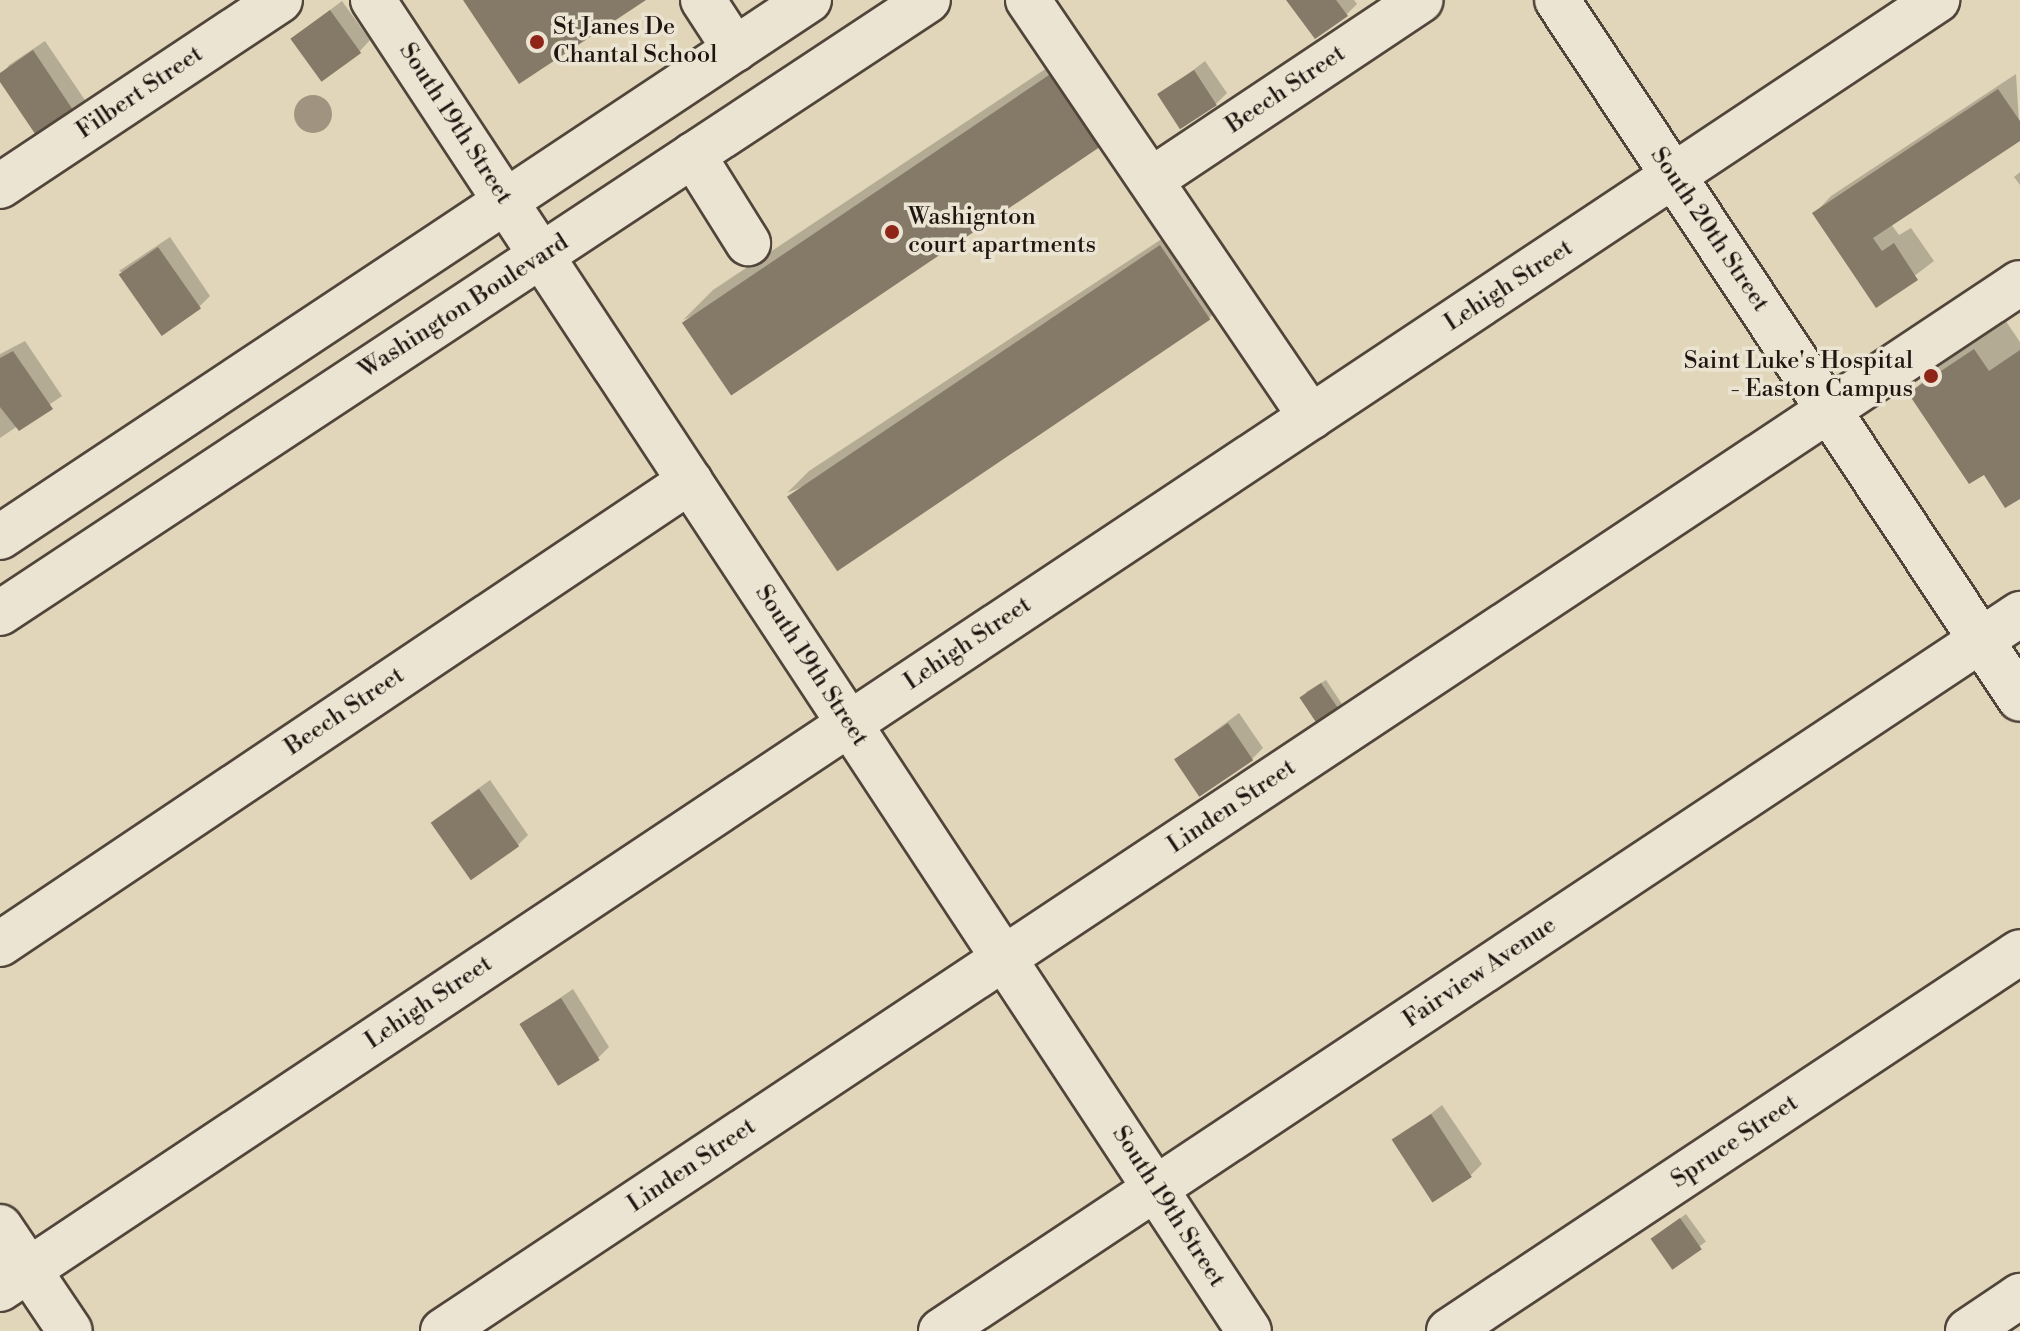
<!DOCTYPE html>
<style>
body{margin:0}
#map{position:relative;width:2020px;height:1331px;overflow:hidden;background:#e1d6b9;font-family:"Libre Bodoni",serif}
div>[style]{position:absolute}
.water>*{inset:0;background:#a09480}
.round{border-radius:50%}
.shadow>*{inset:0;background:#0003;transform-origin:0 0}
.building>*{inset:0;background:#857968;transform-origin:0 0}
.roads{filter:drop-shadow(2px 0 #51453b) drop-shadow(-2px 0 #51453b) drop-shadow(0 2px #51453b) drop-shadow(0 -2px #51453b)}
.minor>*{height:44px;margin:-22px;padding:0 22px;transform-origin:22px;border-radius:22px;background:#ece4d2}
.dots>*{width:22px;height:22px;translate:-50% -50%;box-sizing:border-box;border:4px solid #ece4d2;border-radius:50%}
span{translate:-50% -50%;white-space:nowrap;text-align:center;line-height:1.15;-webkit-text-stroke:7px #ece4d2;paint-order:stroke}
.poi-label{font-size:24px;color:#211511}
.left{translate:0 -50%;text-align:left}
.right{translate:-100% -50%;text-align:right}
.street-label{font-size:24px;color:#211511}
</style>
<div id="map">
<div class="water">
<i class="round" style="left:294px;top:95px;width:38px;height:38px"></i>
</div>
<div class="shadow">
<i style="clip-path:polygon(1289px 0,1354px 0,1357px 4px,1346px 15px)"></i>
<i style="clip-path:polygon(342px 1px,370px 40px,360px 51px,293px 38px)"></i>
<i style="clip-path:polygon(45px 41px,91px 109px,80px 120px,0 78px,9px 65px)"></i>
<i style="clip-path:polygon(1086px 42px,1133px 113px,1103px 143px,683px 320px,713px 290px)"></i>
<i style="clip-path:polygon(1205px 61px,1227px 93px,1216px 104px,1161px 95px)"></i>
<i style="clip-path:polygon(2016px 74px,2020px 138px,1891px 224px,1899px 235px,1911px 228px,1934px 261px,1876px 305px,1815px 213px,1831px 196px)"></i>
<i style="clip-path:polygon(2020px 172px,2020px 185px,2014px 177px)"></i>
<i style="clip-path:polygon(1183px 225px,1231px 297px,1209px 318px,787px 493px,809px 471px)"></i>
<i style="clip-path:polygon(170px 237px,210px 296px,199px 307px,119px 271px)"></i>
<i style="clip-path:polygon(2005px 320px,2020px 342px,2020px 496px,1984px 472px,1911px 393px,1941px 363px)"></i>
<i style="clip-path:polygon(25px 341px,62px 396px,0 438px,0 354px)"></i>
<i style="clip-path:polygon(1326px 680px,1344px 707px,1320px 725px,1306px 692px)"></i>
<i style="clip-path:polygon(1239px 713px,1263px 748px,1252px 759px,1176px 760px)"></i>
<i style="clip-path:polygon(490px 780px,528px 835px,517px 846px,433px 821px)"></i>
<i style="clip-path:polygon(573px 989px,609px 1047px,598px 1058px,522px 1024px)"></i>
<i style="clip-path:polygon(1442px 1105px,1482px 1164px,1471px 1175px,1395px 1142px)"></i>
<i style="left:1686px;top:1214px;width:34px;height:42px;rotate:54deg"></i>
</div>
<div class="building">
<i style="clip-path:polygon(463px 0,646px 0,519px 84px)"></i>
<i style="clip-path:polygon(1286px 0,1336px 0,1348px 16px,1315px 39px)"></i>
<i style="left:330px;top:10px;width:53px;height:49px;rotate:54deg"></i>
<i style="clip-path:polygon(33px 50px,81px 122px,44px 147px,0 82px,0 73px)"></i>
<i style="left:1194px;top:70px;width:42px;height:44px;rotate:57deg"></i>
<i style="left:1055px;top:71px;width:88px;height:450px;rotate:56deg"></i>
<i style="clip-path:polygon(1998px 89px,2020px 121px,2020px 141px,1873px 238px,1882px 251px,1894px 243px,1918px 280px,1876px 308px,1812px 213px)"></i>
<i style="left:1160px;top:245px;width:90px;height:450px;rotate:56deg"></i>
<i style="left:158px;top:247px;width:75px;height:48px;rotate:55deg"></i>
<i style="clip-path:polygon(1974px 349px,1989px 371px,2020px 350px,2020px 499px,2005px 508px,1984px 475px,1969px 484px,1908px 393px)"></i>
<i style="clip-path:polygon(13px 351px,53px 409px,19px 431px,0 407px,0 358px)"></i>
<i style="left:1321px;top:683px;width:36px;height:26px;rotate:56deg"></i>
<i style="left:1228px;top:723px;width:45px;height:65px;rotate:56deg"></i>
<i style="left:479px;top:789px;width:70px;height:59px;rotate:55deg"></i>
<i style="left:561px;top:998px;width:73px;height:49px;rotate:58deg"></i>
<i style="left:1431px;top:1114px;width:75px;height:47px;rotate:57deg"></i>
<i style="left:1680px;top:1218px;width:38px;height:36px;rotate:55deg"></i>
</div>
<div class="roads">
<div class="minor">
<i style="left:373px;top:0;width:1593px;rotate:56.65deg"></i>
<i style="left:703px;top:0;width:59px;rotate:56.9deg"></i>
<i style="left:1028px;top:0;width:504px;rotate:55.84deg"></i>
<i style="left:1557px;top:0;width:838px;rotate:56.48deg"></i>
<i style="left:693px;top:155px;width:104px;rotate:58deg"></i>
<i style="left:1151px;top:180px;width:324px;rotate:-33.7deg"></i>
<i style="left:0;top:186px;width:336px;rotate:-33.6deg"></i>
<i style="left:0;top:537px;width:971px;rotate:-33.58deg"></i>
<i style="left:0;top:613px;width:1112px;rotate:-33.45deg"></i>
<i style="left:0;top:944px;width:831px;rotate:-33.86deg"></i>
<i style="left:0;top:1227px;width:125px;rotate:56.1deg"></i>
<i style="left:0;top:1289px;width:2327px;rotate:-33.64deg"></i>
<i style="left:443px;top:1331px;width:1893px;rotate:-33.61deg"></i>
<i style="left:941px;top:1331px;width:1296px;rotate:-33.6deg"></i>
<i style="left:1449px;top:1331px;width:685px;rotate:-33.57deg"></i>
<i style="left:1968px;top:1331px;width:63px;rotate:-33.9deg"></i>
</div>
</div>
<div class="dots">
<i style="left:537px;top:42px;background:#8f2418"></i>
<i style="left:892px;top:232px;background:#8f2418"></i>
<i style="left:1931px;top:376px;background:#8f2418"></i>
</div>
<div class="poi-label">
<span class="left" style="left:553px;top:42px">St Janes De<br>Chantal School</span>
<span class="left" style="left:908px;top:232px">Washignton<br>court apartments</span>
<span class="right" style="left:1913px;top:376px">Saint Luke's Hospital<br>- Easton Campus</span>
</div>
<div class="street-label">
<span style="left:1286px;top:90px;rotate:-34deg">Beech Street</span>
<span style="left:140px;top:93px;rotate:-34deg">Filbert Street</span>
<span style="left:455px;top:124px;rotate:57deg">South 19th Street</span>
<span style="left:1709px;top:230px;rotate:56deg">South 20th Street</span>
<span style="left:1509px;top:286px;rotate:-33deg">Lehigh Street</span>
<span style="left:464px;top:307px;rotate:-33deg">Washington Boulevard</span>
<span style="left:968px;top:644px;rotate:-34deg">Lehigh Street</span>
<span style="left:811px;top:666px;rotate:57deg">South 19th Street</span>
<span style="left:345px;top:712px;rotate:-34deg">Beech Street</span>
<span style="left:1232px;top:807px;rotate:-34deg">Linden Street</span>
<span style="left:1480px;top:973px;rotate:-34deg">Fairview Avenue</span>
<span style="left:429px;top:1003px;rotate:-34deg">Lehigh Street</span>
<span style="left:1735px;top:1142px;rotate:-34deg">Spruce Street</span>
<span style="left:692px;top:1166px;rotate:-34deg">Linden Street</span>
<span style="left:1168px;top:1207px;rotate:57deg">South 19th Street</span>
</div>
</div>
